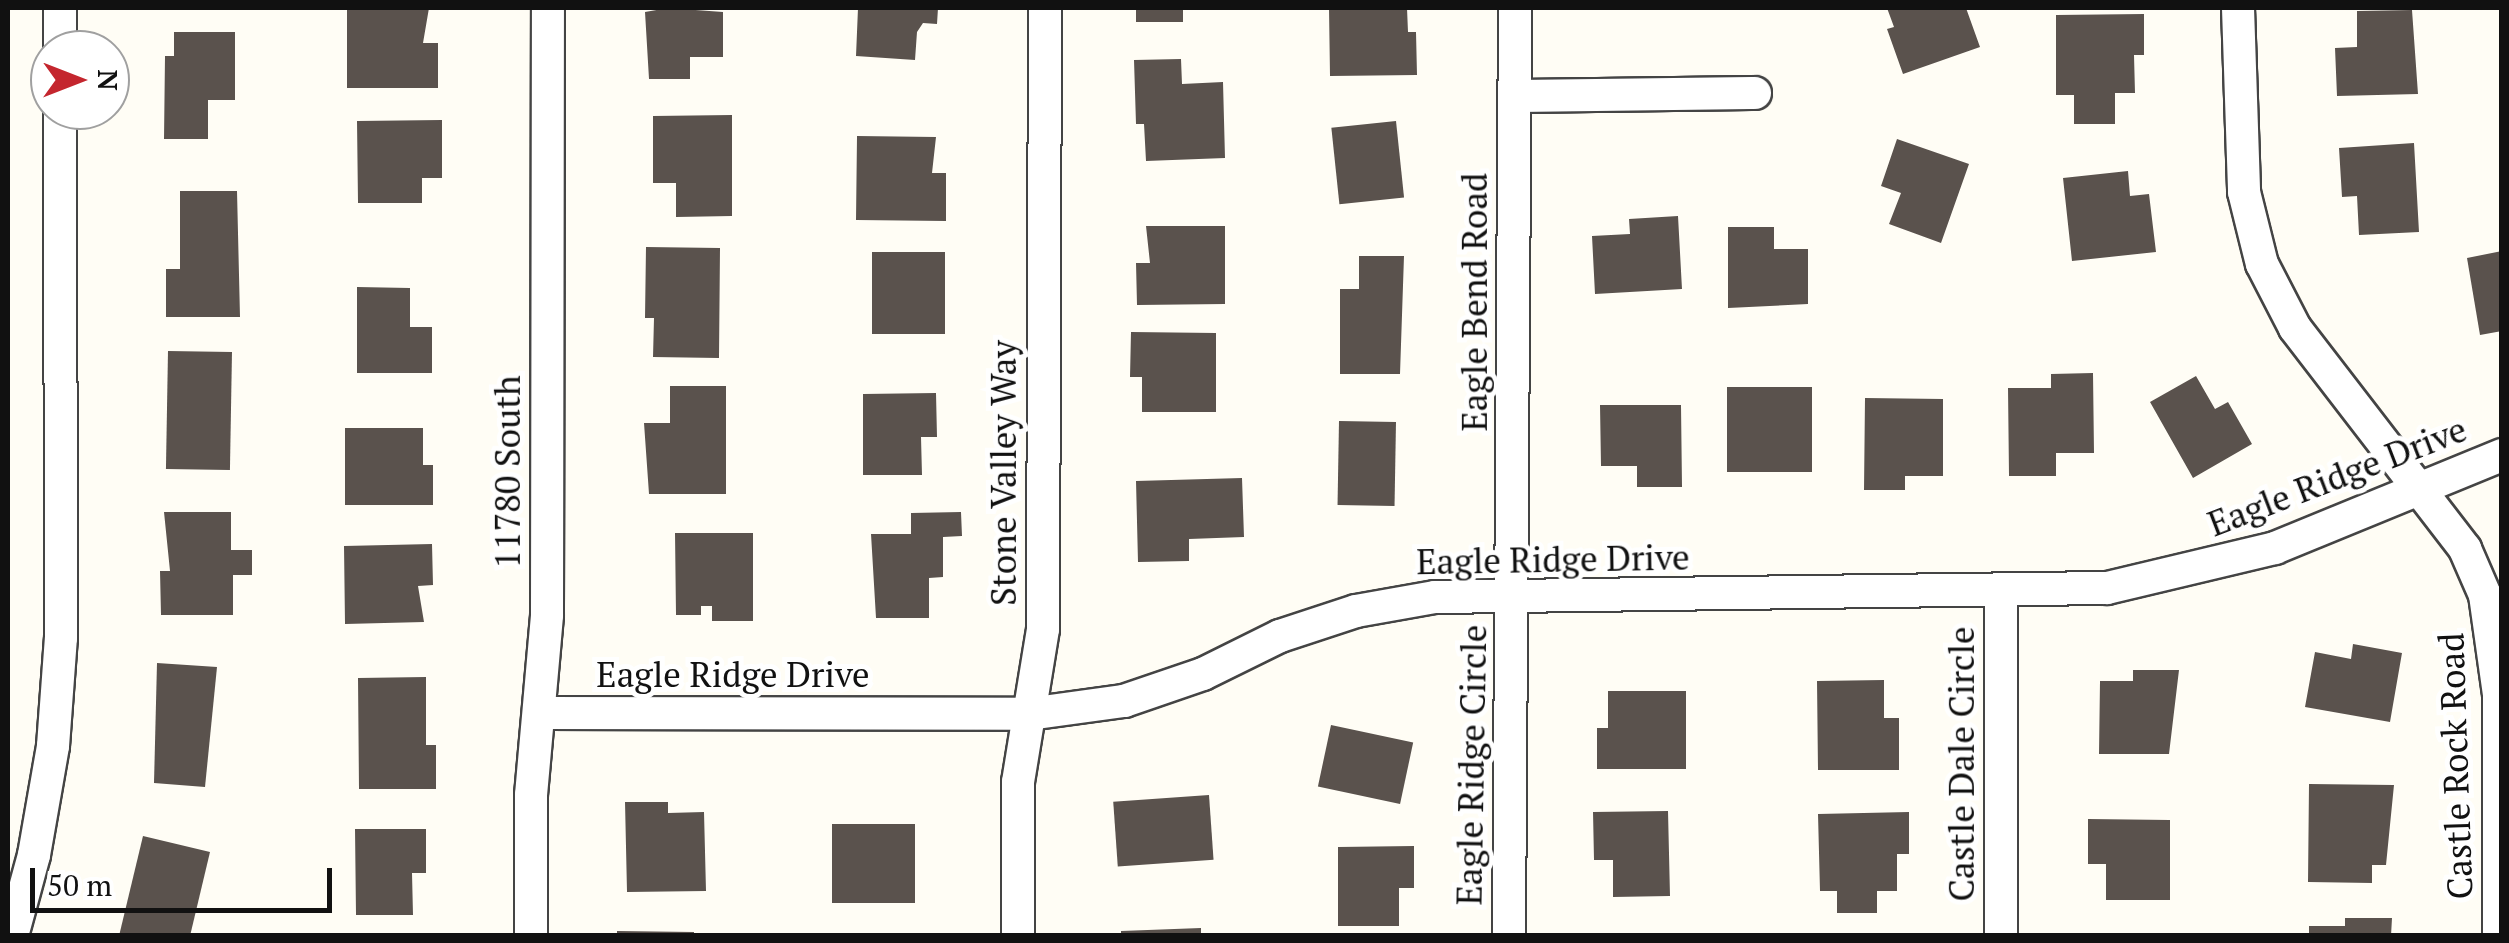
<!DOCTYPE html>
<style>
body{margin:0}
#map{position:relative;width:2509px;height:943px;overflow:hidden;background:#fffdf5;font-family:"PT Serif",serif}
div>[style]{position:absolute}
.building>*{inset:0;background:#5a524d;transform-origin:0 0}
.roads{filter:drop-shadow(2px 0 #444) drop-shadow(-2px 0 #444) drop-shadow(0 2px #444) drop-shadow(0 -2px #444)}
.street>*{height:32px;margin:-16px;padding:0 16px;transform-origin:16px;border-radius:16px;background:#fff}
span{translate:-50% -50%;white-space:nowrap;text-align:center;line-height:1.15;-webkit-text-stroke:10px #fff;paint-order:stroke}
.street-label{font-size:35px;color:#111}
.frame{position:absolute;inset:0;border:10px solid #111;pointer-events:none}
.north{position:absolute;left:30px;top:30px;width:100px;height:100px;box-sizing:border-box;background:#fff;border:2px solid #a0a0a0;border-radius:50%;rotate:90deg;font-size:28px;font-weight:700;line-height:40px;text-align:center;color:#111}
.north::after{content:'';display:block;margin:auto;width:35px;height:45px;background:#c4262e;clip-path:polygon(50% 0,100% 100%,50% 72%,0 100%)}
.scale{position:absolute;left:30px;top:868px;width:302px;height:45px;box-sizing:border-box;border:5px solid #111;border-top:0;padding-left:12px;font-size:30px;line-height:35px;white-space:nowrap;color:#111;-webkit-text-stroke:8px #fff;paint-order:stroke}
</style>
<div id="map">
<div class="building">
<i style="clip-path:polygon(347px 8px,429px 8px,423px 43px,438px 43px,438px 88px,347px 88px)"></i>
<i style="clip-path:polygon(668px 8px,723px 12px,723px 57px,690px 57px,690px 79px,649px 79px,645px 12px)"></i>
<i style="clip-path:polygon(858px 8px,938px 8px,937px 24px,923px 23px,917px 32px,915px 60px,856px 56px)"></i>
<i style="left:1136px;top:8px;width:47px;height:14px"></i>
<i style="clip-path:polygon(1329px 8px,1407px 8px,1408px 32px,1416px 32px,1417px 75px,1330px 76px)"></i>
<i style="clip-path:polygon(1887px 8px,1966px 8px,1980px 47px,1903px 74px,1887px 29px,1894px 27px)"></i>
<i style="clip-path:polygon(2412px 10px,2418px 94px,2337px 96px,2335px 48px,2357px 47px,2357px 11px)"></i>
<i style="clip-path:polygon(2144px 14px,2144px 55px,2134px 55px,2135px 93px,2115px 93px,2115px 124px,2074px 124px,2074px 95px,2056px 95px,2056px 15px)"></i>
<i style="clip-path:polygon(174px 32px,235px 32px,235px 100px,208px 100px,208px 139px,164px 139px,165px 56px,174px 56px)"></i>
<i style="clip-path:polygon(1181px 59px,1182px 84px,1223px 82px,1225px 158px,1146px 161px,1144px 124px,1136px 124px,1134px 60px)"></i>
<i style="clip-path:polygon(732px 115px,732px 216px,676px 217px,676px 183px,653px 183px,653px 116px)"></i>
<i style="clip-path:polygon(442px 120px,442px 178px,422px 178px,422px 203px,358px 203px,357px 121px)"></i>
<i style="left:1396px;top:121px;width:77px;height:65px;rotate:84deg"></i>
<i style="clip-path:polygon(857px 136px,936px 137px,932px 173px,946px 173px,946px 221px,856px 220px)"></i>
<i style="clip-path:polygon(1897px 139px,1969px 164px,1941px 243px,1889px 224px,1901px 193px,1881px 186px)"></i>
<i style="clip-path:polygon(2414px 143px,2419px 232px,2359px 235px,2357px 196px,2342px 197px,2339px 148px)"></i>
<i style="clip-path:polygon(2128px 171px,2130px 196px,2149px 194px,2156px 252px,2072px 261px,2063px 178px)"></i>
<i style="clip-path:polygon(180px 191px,237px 191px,240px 317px,166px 317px,166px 269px,180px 269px)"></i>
<i style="clip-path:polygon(1678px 216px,1682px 289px,1595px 294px,1592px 236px,1630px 234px,1629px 219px)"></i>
<i style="clip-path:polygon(1146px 226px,1225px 226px,1225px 304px,1137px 305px,1136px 263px,1150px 263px)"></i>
<i style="clip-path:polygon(1728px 227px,1774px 227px,1774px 249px,1808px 249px,1808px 304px,1728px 308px)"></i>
<i style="clip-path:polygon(646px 247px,720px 248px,719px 358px,653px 357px,654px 318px,645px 318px)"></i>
<i style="clip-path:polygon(2502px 251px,2502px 331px,2480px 335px,2467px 258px)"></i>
<i style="left:872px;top:252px;width:73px;height:82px"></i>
<i style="clip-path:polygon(1359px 256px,1404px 256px,1400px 374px,1340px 374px,1340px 289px,1359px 289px)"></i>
<i style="clip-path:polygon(357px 287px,410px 288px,410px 327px,432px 327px,432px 373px,357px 373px)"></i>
<i style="clip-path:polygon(1131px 332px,1216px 333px,1216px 412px,1142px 412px,1142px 377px,1130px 377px)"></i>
<i style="left:168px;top:351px;width:64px;height:118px;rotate:1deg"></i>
<i style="clip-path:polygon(2093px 373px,2094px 453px,2056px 453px,2056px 476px,2009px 476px,2008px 388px,2051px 388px,2051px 374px)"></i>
<i style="clip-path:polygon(2196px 376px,2215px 409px,2228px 402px,2252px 444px,2193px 478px,2150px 402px)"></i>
<i style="clip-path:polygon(670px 386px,726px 386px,726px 494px,649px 494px,644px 423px,670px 423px)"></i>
<i style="left:1727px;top:387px;width:85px;height:85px"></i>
<i style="clip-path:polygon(936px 393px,937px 437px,921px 437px,922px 475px,863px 475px,863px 394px)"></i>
<i style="clip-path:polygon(1865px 398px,1943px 399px,1943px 476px,1905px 476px,1905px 490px,1864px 490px)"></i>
<i style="clip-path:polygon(1600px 405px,1681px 405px,1682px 487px,1637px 487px,1637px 466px,1601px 466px)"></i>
<i style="left:1339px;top:421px;width:57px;height:84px;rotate:1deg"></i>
<i style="clip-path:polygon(345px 428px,423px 428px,423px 465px,433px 465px,433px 505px,345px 505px)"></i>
<i style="clip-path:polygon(1242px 478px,1244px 537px,1189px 539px,1189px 561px,1138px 562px,1136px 481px)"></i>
<i style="clip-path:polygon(164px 512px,231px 512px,231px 550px,252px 550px,252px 575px,233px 575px,233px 615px,161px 615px,160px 571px,170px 571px)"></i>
<i style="clip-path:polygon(961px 512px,962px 536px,943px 537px,943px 577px,929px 578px,929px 618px,876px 618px,871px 534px,911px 534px,911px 513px)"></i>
<i style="clip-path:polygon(675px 533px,753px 533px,753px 621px,712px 621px,712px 606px,701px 606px,701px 615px,676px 615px)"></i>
<i style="clip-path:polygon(432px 544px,433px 585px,418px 586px,424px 622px,345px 624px,344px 546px)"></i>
<i style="clip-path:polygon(2353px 644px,2402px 653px,2390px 722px,2305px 707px,2315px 652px,2351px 659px)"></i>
<i style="clip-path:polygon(157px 663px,217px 667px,205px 787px,154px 783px)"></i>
<i style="clip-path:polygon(2133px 670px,2179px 670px,2169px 754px,2099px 754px,2100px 681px,2133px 681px)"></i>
<i style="clip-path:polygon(426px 677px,426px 745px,436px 745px,436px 789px,359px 789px,358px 678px)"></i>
<i style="clip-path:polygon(1884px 680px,1884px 718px,1899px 718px,1899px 770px,1818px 770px,1817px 681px)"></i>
<i style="clip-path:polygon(1608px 691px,1686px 691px,1686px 769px,1597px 769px,1597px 728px,1608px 728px)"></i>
<i style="left:1331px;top:725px;width:84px;height:63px;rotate:12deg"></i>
<i style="clip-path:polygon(2309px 784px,2394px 785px,2386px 865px,2372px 865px,2372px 883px,2308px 882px)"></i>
<i style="left:1209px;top:795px;width:65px;height:96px;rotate:86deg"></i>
<i style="clip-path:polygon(625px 802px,668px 802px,668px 813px,704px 812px,706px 891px,627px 892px)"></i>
<i style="clip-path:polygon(1668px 811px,1670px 896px,1613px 897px,1613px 860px,1594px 860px,1593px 812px)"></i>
<i style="clip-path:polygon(1909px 812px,1909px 854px,1897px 854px,1897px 891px,1877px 891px,1877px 913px,1837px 913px,1837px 891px,1820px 891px,1818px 814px)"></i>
<i style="clip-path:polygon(2088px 819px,2170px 820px,2170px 900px,2106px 900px,2106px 864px,2088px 864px)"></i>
<i style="left:832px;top:824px;width:83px;height:79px"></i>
<i style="clip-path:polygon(355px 829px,426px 829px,426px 873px,412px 873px,413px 915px,356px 915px)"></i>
<i style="clip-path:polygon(143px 836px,210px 852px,190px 936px,119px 936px)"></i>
<i style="clip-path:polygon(1414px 846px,1414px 888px,1399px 888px,1399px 926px,1338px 926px,1338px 847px)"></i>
<i style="clip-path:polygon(2345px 918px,2392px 918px,2391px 936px,2309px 936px,2309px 926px,2345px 926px)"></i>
<i style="clip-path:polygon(1201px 928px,1201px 936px,1121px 936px,1121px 931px)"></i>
<i style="clip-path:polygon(617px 931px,694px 932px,694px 936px,617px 936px)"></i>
</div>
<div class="roads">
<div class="street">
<i style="left:60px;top:8px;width:42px;rotate:90deg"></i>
<i style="left:2238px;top:8px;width:184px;rotate:88.1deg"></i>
<i style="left:2244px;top:192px;width:74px;rotate:76deg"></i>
<i style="left:2262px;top:264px;width:72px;rotate:62.7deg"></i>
<i style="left:2295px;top:328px;width:279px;rotate:52.4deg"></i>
<i style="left:2465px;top:549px;width:50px;rotate:66.5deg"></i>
<i style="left:2485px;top:595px;width:100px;rotate:82deg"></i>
<i style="left:2499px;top:694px;width:242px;rotate:90deg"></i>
<i style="left:1515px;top:96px;width:240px;rotate:-0.7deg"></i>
<i style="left:2001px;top:593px;width:343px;rotate:90deg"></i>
<i style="left:542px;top:713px;width:487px;rotate:0.1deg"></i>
<i style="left:1029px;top:714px;width:96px;rotate:-7.8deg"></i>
<i style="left:1124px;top:701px;width:83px;rotate:-18.9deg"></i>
<i style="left:1203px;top:674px;width:86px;rotate:-26.3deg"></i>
<i style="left:1280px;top:636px;width:80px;rotate:-18.2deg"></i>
<i style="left:1356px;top:611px;width:80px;rotate:-10deg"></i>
<i style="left:1435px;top:597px;width:672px;rotate:-0.77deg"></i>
<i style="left:2107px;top:588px;width:173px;rotate:-13.4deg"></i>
<i style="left:2275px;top:548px;width:245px;rotate:-22.3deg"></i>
<i style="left:12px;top:936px;width:84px;rotate:-74.8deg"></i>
<i style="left:34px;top:855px;width:111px;rotate:-80.1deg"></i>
<i style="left:53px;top:746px;width:108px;rotate:-85.8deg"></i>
<i style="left:61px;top:638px;width:528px;rotate:-90.11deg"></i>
<i style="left:531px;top:936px;width:141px;rotate:-90deg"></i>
<i style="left:531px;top:795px;width:181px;rotate:-84.9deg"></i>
<i style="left:547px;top:615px;width:607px;rotate:-89.91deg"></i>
<i style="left:1018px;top:936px;width:154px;rotate:-90deg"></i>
<i style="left:1018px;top:782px;width:155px;rotate:-80.7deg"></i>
<i style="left:1043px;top:629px;width:621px;rotate:-89.82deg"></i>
<i style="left:1509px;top:936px;width:928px;rotate:-89.63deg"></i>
</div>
</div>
<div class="street-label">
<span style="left:1474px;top:302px;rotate:-90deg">Eagle Bend Road</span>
<span style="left:507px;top:472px;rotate:-90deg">11780 South</span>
<span style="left:1003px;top:473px;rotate:-90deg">Stone Valley Way</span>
<span style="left:2337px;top:476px;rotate:-21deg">Eagle Ridge Drive</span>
<span style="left:1553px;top:559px;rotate:-1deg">Eagle Ridge Drive</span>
<span style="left:733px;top:674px">Eagle Ridge Drive</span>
<span style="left:1961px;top:764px;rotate:-90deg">Castle Dale Circle</span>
<span style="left:1471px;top:765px;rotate:-89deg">Eagle Ridge Circle</span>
<span style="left:2455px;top:766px;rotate:-92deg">Castle Rock Road</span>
</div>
<div class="frame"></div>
<div class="north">N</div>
<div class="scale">50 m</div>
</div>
